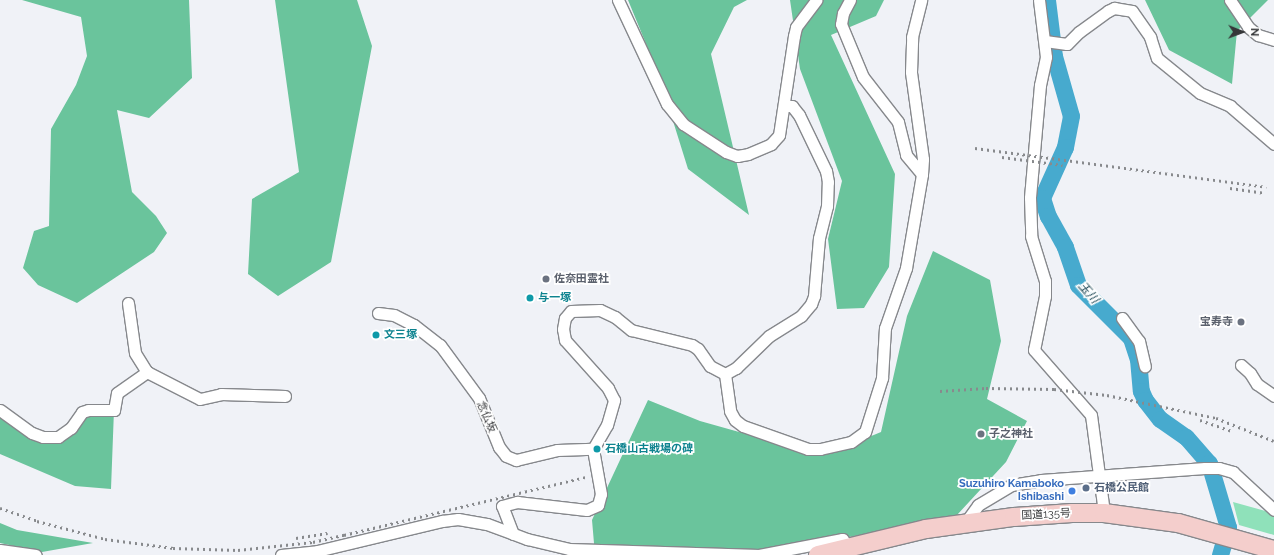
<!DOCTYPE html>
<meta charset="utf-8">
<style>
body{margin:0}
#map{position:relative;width:1274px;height:555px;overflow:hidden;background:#f0f2f7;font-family:Raleway,"Noto Sans JP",sans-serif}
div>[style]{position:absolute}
.green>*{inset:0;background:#8fe1ba}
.forest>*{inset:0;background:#6ac49c}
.river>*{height:17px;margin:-8.5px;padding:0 8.5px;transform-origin:8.5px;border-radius:8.5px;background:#47aace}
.roads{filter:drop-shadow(1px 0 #86888c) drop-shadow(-1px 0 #86888c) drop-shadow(0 1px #86888c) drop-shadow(0 -1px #86888c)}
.minor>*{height:11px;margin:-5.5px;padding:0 5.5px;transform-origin:5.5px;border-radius:5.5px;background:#fff}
.trunk>*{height:18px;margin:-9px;padding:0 9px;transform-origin:9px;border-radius:9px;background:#f4cecc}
.rail>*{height:3px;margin-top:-1.5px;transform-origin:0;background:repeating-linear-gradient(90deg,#888a8d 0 2px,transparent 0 6px)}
.dots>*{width:11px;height:11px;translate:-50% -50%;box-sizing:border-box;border:2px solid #fff;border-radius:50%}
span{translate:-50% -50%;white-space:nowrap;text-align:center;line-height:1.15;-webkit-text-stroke:3.5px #fff;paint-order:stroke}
.worship-label{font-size:11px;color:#5b616d;font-weight:700}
.left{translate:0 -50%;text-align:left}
.right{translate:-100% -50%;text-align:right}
.culture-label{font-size:11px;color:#0d838f;font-weight:700}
.street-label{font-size:11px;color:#353638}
.shop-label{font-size:11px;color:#366cbe;font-weight:700}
.service-label{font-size:11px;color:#4e5e75;font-weight:700}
.water-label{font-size:12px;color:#0d3a49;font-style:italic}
.north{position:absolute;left:1222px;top:12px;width:40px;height:40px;-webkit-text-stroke:3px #fff;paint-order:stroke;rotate:91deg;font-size:11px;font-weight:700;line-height:16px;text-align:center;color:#353638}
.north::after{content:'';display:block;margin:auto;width:14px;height:18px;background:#353638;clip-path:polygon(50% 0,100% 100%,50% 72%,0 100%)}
</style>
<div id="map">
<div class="green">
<i style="clip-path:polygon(1233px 502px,1269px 512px,1274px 517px,1274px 535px,1239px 525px)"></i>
</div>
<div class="forest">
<i style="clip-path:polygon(22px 0,189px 0,192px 78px,149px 118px,117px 110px,132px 192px,156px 216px,167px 233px,154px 252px,77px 303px,38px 285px,23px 268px,34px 231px,49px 226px,51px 129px,76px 85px,87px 56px,81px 17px)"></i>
<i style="clip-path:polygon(275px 0,357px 0,372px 46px,331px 262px,278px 296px,248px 274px,252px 199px,299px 172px)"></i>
<i style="clip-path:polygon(628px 0,747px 0,734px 7px,711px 54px,749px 215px,688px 169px,658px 73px)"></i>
<i style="clip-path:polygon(790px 0,884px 0,876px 16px,831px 35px,895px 174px,889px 267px,864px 308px,837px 309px,828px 239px,842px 181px,800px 69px)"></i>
<i style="clip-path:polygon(1145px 0,1268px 0,1237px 31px,1232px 84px,1169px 50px)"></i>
<i style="clip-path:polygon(933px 251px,990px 280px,1001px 341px,987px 399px,1027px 421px,1006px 462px,957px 515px,934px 525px,884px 530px,760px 555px,595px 555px,592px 520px,648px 400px,700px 421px,789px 446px,852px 444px,881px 432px,907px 316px)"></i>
<i style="clip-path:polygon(0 410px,19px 426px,58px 437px,82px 412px,114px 410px,111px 489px,75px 486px,0 454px)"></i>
<i style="clip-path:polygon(0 523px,17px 530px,93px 543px,42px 552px,0 543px)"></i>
</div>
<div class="river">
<i style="left:1047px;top:0;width:56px;rotate:82.9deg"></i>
<i style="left:1054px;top:56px;width:62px;rotate:74.2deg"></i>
<i style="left:1071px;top:116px;width:32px;rotate:101deg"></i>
<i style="left:1065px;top:147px;width:56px;rotate:114.3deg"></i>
<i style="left:1042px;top:198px;width:19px;rotate:72deg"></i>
<i style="left:1048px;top:216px;width:35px;rotate:61deg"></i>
<i style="left:1065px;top:247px;width:40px;rotate:71.1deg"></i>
<i style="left:1078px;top:285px;width:75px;rotate:45deg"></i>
<i style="left:1131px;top:338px;width:22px;rotate:72deg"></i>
<i style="left:1138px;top:359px;width:32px;rotate:85deg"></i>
<i style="left:1141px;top:391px;width:10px;rotate:66deg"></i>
<i style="left:1145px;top:400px;width:24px;rotate:52deg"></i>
<i style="left:1160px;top:419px;width:32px;rotate:35deg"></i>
<i style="left:1186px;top:437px;width:35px;rotate:49deg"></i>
<i style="left:1209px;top:463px;width:67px;rotate:73.5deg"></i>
<i style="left:1228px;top:527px;width:29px;rotate:106deg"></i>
</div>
<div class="roads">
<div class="minor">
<i style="left:618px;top:0;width:115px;rotate:64.8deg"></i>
<i style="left:667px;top:104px;width:26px;rotate:51deg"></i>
<i style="left:683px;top:124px;width:51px;rotate:33.1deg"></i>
<i style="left:726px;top:152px;width:12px;rotate:20deg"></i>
<i style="left:737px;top:156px;width:11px;rotate:-10deg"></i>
<i style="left:748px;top:154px;width:25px;rotate:-23deg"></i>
<i style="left:771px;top:144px;width:12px;rotate:-48deg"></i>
<i style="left:779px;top:135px;width:100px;rotate:-81.4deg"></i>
<i style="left:794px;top:36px;width:9px;rotate:-77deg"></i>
<i style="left:796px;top:27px;width:34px;rotate:-53deg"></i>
<i style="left:850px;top:0;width:15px;rotate:118deg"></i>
<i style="left:843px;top:13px;width:11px;rotate:100deg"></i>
<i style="left:841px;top:24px;width:57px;rotate:67.5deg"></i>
<i style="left:863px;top:77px;width:57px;rotate:52.1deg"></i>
<i style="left:898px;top:122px;width:34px;rotate:76deg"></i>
<i style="left:906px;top:155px;width:25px;rotate:50deg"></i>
<i style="left:1039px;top:0;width:57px;rotate:83deg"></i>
<i style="left:1046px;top:57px;width:29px;rotate:102deg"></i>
<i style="left:1040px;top:85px;width:113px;rotate:95.1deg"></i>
<i style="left:1030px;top:198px;width:38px;rotate:88deg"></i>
<i style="left:1031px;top:236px;width:47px;rotate:72.7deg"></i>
<i style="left:1045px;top:281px;width:15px;rotate:90deg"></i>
<i style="left:1045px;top:296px;width:55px;rotate:101.5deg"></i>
<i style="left:1034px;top:350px;width:86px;rotate:48.8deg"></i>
<i style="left:1091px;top:415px;width:99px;rotate:82.4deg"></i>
<i style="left:1230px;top:0;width:32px;rotate:56deg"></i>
<i style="left:1248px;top:27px;width:13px;rotate:39deg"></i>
<i style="left:1258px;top:35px;width:17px;rotate:17deg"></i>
<i style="left:1045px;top:41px;width:22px;rotate:8deg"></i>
<i style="left:1067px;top:44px;width:17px;rotate:-45deg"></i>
<i style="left:1079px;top:32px;width:36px;rotate:-36deg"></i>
<i style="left:1108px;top:11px;width:7px;rotate:-27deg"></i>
<i style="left:1114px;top:8px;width:18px;rotate:9deg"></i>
<i style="left:1132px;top:11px;width:32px;rotate:55deg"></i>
<i style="left:1150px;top:37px;width:22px;rotate:72deg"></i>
<i style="left:1157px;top:58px;width:55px;rotate:39.1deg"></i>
<i style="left:1200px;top:93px;width:33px;rotate:23deg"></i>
<i style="left:1230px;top:106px;width:58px;rotate:40.8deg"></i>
<i style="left:128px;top:303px;width:50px;rotate:82deg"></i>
<i style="left:135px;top:353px;width:22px;rotate:58deg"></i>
<i style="left:378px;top:313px;width:16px;rotate:7deg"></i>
<i style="left:394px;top:315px;width:22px;rotate:27deg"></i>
<i style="left:414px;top:325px;width:33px;rotate:38deg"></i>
<i style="left:440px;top:345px;width:66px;rotate:53.7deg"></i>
<i style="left:479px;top:398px;width:53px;rotate:67.8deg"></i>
<i style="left:499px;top:447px;width:11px;rotate:52deg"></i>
<i style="left:506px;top:456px;width:11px;rotate:22deg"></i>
<i style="left:516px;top:460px;width:42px;rotate:-13.7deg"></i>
<i style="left:557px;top:450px;width:36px;rotate:-2deg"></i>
<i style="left:1122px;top:318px;width:29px;rotate:54deg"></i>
<i style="left:1139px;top:341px;width:26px;rotate:77deg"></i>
<i style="left:1241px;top:365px;width:12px;rotate:42deg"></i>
<i style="left:1250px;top:373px;width:13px;rotate:58deg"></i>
<i style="left:1257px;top:384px;width:21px;rotate:35deg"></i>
<i style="left:725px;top:374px;width:37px;rotate:82deg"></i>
<i style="left:730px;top:411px;width:10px;rotate:61deg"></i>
<i style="left:735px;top:420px;width:10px;rotate:37deg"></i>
<i style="left:743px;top:426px;width:69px;rotate:19.5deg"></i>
<i style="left:808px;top:449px;width:12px"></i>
<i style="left:820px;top:449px;width:32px;rotate:-13deg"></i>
<i style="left:851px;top:442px;width:17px;rotate:-36deg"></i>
<i style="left:865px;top:432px;width:57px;rotate:-72.5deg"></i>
<i style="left:882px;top:378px;width:50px;rotate:-86.6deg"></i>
<i style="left:885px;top:328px;width:64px;rotate:-70.7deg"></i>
<i style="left:906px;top:268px;width:95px;rotate:-80.3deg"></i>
<i style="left:922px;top:174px;width:15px;rotate:-86deg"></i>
<i style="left:923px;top:159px;width:88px;rotate:-97.9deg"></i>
<i style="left:911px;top:72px;width:35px;rotate:-88deg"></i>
<i style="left:912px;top:37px;width:38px;rotate:-76deg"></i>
<i style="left:0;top:410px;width:39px;rotate:36deg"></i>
<i style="left:32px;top:433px;width:12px;rotate:20deg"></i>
<i style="left:43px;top:437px;width:15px"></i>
<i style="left:58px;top:437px;width:16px;rotate:-35deg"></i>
<i style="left:71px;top:428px;width:19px;rotate:-55deg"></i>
<i style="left:82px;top:412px;width:6px;rotate:-18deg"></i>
<i style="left:88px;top:410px;width:26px"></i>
<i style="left:114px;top:410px;width:17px;rotate:-80deg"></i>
<i style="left:117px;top:393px;width:37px;rotate:-35deg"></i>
<i style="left:147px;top:372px;width:59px;rotate:27deg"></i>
<i style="left:200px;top:399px;width:22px;rotate:-13deg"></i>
<i style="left:221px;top:394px;width:64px;rotate:1.8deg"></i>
<i style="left:593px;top:449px;width:28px;rotate:-60deg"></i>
<i style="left:607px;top:425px;width:26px;rotate:-74deg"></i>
<i style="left:614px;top:400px;width:13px;rotate:-117deg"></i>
<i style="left:608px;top:388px;width:64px;rotate:-131.9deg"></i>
<i style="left:565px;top:340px;width:11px;rotate:-100deg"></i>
<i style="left:563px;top:329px;width:11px;rotate:-80deg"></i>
<i style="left:565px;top:318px;width:9px;rotate:-49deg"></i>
<i style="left:571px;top:311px;width:29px;rotate:-2deg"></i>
<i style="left:600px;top:310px;width:17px;rotate:25deg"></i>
<i style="left:615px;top:317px;width:21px;rotate:39deg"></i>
<i style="left:631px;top:330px;width:63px;rotate:13.8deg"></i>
<i style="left:692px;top:345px;width:7px;rotate:34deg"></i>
<i style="left:698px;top:349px;width:21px;rotate:55deg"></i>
<i style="left:710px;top:366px;width:17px;rotate:28deg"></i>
<i style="left:725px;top:374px;width:13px;rotate:-29deg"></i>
<i style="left:736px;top:368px;width:46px;rotate:-44.1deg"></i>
<i style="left:769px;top:336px;width:38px;rotate:-32deg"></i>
<i style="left:801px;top:316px;width:16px;rotate:-50deg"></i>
<i style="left:811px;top:304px;width:9px;rotate:-69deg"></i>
<i style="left:814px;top:296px;width:58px;rotate:-85.1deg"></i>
<i style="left:819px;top:238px;width:33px;rotate:-76deg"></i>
<i style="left:827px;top:206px;width:24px;rotate:-88deg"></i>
<i style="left:828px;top:182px;width:11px;rotate:-100deg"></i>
<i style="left:826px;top:171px;width:62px;rotate:-115.7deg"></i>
<i style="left:799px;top:115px;width:11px;rotate:-128deg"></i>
<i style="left:792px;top:106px;width:7px;rotate:180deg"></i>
<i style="left:965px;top:523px;width:22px;rotate:-54deg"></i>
<i style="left:978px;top:505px;width:39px;rotate:-31deg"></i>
<i style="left:1011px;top:485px;width:30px;rotate:-9deg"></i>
<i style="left:1041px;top:480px;width:164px;rotate:-4.2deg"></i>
<i style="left:1205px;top:468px;width:14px"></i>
<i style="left:1219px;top:468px;width:15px;rotate:16deg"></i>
<i style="left:1233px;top:472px;width:56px;rotate:42.8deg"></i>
<i style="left:513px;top:534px;width:30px;rotate:-111deg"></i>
<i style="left:502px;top:506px;width:16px;rotate:-15deg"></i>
<i style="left:517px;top:502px;width:70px;rotate:6.5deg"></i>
<i style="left:587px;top:510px;width:12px;rotate:-24deg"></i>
<i style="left:598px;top:505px;width:11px;rotate:-75deg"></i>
<i style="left:601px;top:494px;width:46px;rotate:-100.1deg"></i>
<i style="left:0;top:550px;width:36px;rotate:8deg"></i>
<i style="left:281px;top:555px;width:36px;rotate:-6deg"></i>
<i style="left:317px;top:551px;width:129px;rotate:-13.5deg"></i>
<i style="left:442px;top:521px;width:16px;rotate:-7deg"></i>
<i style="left:458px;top:519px;width:29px;rotate:10deg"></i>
<i style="left:487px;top:524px;width:43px;rotate:20.6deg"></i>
<i style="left:527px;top:539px;width:43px;rotate:13.4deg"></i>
<i style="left:569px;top:549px;width:190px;rotate:1.8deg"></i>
<i style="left:759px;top:555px;width:85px;rotate:-10.9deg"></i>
<i style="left:842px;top:539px;width:10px;rotate:45deg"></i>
</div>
<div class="trunk">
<i style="left:818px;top:555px;width:111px;rotate:-13.5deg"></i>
<i style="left:926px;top:529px;width:89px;rotate:-7.8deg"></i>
<i style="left:1014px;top:517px;width:58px;rotate:-3.9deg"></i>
<i style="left:1072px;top:513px;width:32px"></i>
<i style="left:1104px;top:513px;width:75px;rotate:7.7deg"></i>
<i style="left:1178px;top:523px;width:100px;rotate:15.7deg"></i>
</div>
</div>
<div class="rail">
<i style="left:975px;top:148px;width:294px;rotate:7.6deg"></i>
<i style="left:1002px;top:157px;width:61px;rotate:7.6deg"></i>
<i style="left:1230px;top:188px;width:34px;rotate:8deg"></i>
<i style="left:940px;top:391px;width:46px;rotate:-3.7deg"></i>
<i style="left:986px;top:388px;width:68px;rotate:0.8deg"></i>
<i style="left:1054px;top:389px;width:53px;rotate:6.5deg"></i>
<i style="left:1107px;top:395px;width:111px;rotate:11.9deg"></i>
<i style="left:1216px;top:418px;width:62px;rotate:21.6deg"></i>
<i style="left:1200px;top:420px;width:34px;rotate:19deg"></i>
<i style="left:0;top:508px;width:39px;rotate:19deg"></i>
<i style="left:37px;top:521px;width:70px;rotate:14.8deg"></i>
<i style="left:105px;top:539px;width:69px;rotate:7.5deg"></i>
<i style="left:173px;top:548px;width:65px;rotate:1.8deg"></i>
<i style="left:238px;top:550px;width:75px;rotate:-6.1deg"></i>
<i style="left:313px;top:542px;width:32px;rotate:-13deg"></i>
<i style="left:344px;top:535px;width:248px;rotate:-13.5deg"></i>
<i style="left:296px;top:538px;width:32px;rotate:-9deg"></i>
</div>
<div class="dots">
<i style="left:546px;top:279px;background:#6b7280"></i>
<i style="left:530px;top:298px;background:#0f9aa8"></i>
<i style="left:1241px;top:322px;background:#6b7280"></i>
<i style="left:376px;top:335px;background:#0f9aa8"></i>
<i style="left:981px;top:434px;background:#6b7280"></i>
<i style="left:597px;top:449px;background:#0f9aa8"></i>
<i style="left:1086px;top:488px;background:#5c6f8a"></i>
<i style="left:1072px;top:491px;background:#3f7fe0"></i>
</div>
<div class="worship-label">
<span class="left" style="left:554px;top:279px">佐奈田霊社</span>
<span class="right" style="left:1233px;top:322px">宝寿寺</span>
<span class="left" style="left:989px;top:434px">子之神社</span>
</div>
<div class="culture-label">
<span class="left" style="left:538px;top:298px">与一塚</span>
<span class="left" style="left:384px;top:335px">文三塚</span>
<span class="left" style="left:605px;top:449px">石橋山古戦場の碑</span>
</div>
<div class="street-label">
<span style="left:486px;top:417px;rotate:67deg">念仏坂</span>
<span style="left:1046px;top:515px;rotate:-3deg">国道135号</span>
</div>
<div class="shop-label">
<span class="right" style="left:1064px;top:491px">Suzuhiro Kamaboko<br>Ishibashi</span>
</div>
<div class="service-label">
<span class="left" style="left:1094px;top:488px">石橋公民館</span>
</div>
<div class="water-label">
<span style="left:1088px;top:293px;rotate:49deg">玉川</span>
</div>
<div class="north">N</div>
</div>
